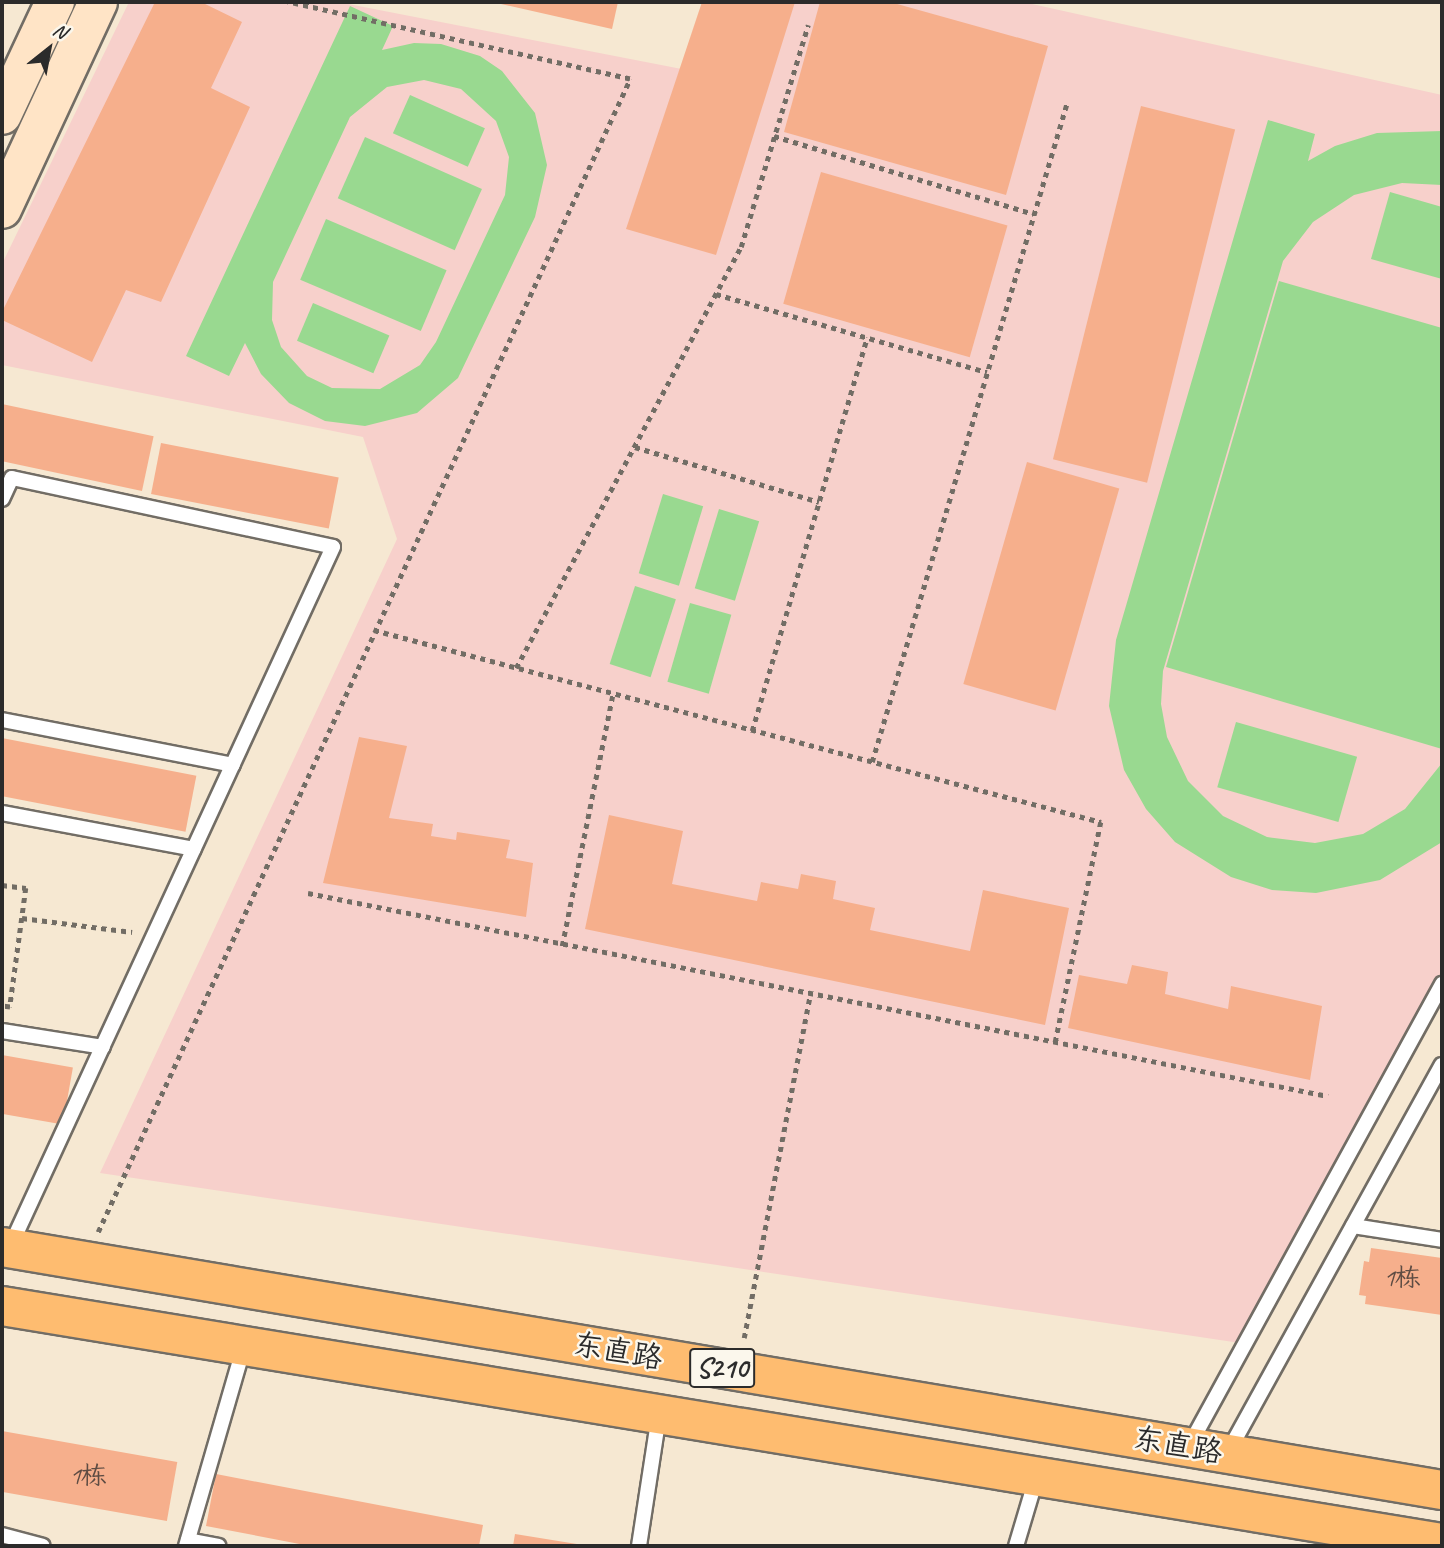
<!DOCTYPE html>
<meta charset="utf-8">
<style>
body{margin:0}
#map{position:relative;width:1444px;height:1548px;overflow:hidden;background:#f6e8d2;font-family:Caveat,"LXGW WenKai TC",sans-serif}
div>[style]{position:absolute}
.built>*{inset:0;background:#f7d0cb}
.green>*{inset:0;background:#99d990;transform-origin:0 0}
.building>*{inset:0;background:#f6af8c;transform-origin:0 0}
.path>*{height:4.5px;margin-top:-2.25px;transform-origin:0;background:repeating-linear-gradient(90deg,#726d65 0 5px,transparent 0 10px)}
.roads{filter:drop-shadow(2px 0 #726d65) drop-shadow(-2px 0 #726d65) drop-shadow(0 2px #726d65) drop-shadow(0 -2px #726d65)}
.lane>*{height:14px;margin:-7px;padding:0 7px;transform-origin:7px;border-radius:7px;background:#fff}
.secondary>*{height:38px;margin:-19px;padding:0 19px;transform-origin:19px;border-radius:19px;background:#ffe4c6}
.primary>*{height:38px;margin:-19px;padding:0 19px;transform-origin:19px;border-radius:19px;background:#febc70}
span{translate:-50% -50%;white-space:nowrap;text-align:center;line-height:1.15;-webkit-text-stroke:5px #fbf7ec;paint-order:stroke}
.number-label{font-size:26px;color:#5e4c43}
.number-label span{-webkit-text-stroke-width:0}
.shield-label span{padding:2px 5px;background:#fbf7ec;border:2px solid;border-radius:5px;-webkit-text-stroke-width:0}
.shield-label{font-size:28px;color:#2b2b2b;font-weight:700}
.street-label{font-size:30px;color:#2b2b2b}
.frame{position:absolute;inset:0;border:4px solid #2b2b2b;pointer-events:none}
.north{position:absolute;left:14px;top:14px;width:70px;height:70px;-webkit-text-stroke:5px #fbf7ec;paint-order:stroke;rotate:31deg;font-size:19px;font-weight:700;line-height:28px;text-align:center;color:#2b2b2b}
.north::after{content:'';display:block;margin:auto;width:24px;height:32px;background:#2b2b2b;clip-path:polygon(50% 0,100% 100%,50% 72%,0 100%)}
</style>
<div id="map">
<div class="built">
<i style="clip-path:polygon(129px 2px,338px 2px,692px 71px,725px 2px,1023px 2px,1442px 95px,1442px 973px,1240px 1343px,100px 1173px,397px 539px,363px 437px,2px 365px,2px 264px)"></i>
</div>
<div class="green">
<i style="clip-path:polygon(evenodd,350px 6px,393px 26px,382px 50px,414px 43px,441px 44px,480px 56px,502px 71px,535px 113px,547px 165px,535px 217px,458px 378px,417px 413px,365px 426px,325px 421px,289px 403px,261px 374px,245px 343px,229px 376px,186px 356px,350px 6px,424px 80px,461px 89px,496px 121px,509px 157px,505px 195px,436px 342px,420px 365px,380px 389px,332px 388px,307px 376px,281px 347px,272px 320px,273px 282px,350px 117px,387px 87px,424px 80px)"></i>
<i style="left:410px;top:95px;width:82px;height:42px;rotate:24deg"></i>
<i style="clip-path:polygon(1268px 120px,1315px 134px,1308px 161px,1335px 146px,1377px 133px,1442px 131px,1442px 185px,1402px 183px,1354px 195px,1313px 222px,1283px 261px,1163px 671px,1161px 704px,1167px 737px,1188px 781px,1223px 816px,1267px 837px,1315px 843px,1363px 834px,1405px 809px,1442px 763px,1442px 842px,1380px 880px,1316px 893px,1272px 890px,1231px 877px,1175px 842px,1146px 809px,1124px 770px,1109px 706px,1116px 640px)"></i>
<i style="left:365px;top:137px;width:128px;height:67px;rotate:24deg"></i>
<i style="clip-path:polygon(1390px 192px,1442px 207px,1442px 279px,1371px 259px)"></i>
<i style="left:326px;top:219px;width:131px;height:66px;rotate:23deg"></i>
<i style="clip-path:polygon(1279px 281px,1442px 328px,1442px 749px,1166px 667px)"></i>
<i style="left:313px;top:303px;width:83px;height:41px;rotate:23deg"></i>
<i style="left:663px;top:494px;width:42px;height:83px;rotate:17deg"></i>
<i style="left:719px;top:509px;width:42px;height:83px;rotate:17deg"></i>
<i style="left:635px;top:586px;width:43px;height:82px;rotate:18deg"></i>
<i style="left:690px;top:603px;width:43px;height:82px;rotate:16deg"></i>
<i style="left:1236px;top:722px;width:126px;height:68px;rotate:16deg"></i>
</div>
<div class="building">
<i style="clip-path:polygon(155px 2px,201px 2px,242px 22px,211px 88px,250px 107px,161px 302px,126px 290px,92px 362px,2px 320px,2px 312px)"></i>
<i style="clip-path:polygon(492px 2px,618px 2px,612px 29px)"></i>
<i style="clip-path:polygon(702px 2px,795px 2px,716px 255px,626px 229px)"></i>
<i style="clip-path:polygon(820px 2px,890px 2px,1048px 46px,1006px 195px,784px 132px)"></i>
<i style="left:1141px;top:106px;width:97px;height:364px;rotate:14deg"></i>
<i style="left:821px;top:172px;width:194px;height:137px;rotate:16deg"></i>
<i style="left:2px;top:404px;width:155px;height:56px;rotate:12deg"></i>
<i style="left:161px;top:443px;width:181px;height:52px;rotate:11deg"></i>
<i style="left:1027px;top:462px;width:96px;height:231px;rotate:16deg"></i>
<i style="clip-path:polygon(359px 737px,407px 746px,389px 818px,433px 824px,431px 836px,456px 840px,457px 832px,510px 840px,506px 858px,533px 863px,526px 917px,323px 883px)"></i>
<i style="left:2px;top:738px;width:198px;height:57px;rotate:11deg"></i>
<i style="clip-path:polygon(609px 815px,683px 831px,672px 884px,757px 901px,761px 882px,798px 889px,801px 874px,836px 881px,833px 899px,875px 908px,870px 930px,970px 951px,983px 890px,1069px 908px,1045px 1025px,585px 929px)"></i>
<i style="clip-path:polygon(1132px 965px,1168px 972px,1165px 994px,1228px 1009px,1231px 986px,1322px 1006px,1310px 1080px,1068px 1028px,1079px 975px,1127px 984px)"></i>
<i style="left:2px;top:1055px;width:72px;height:58px;rotate:10deg"></i>
<i style="clip-path:polygon(1371px 1248px,1442px 1258px,1442px 1315px,1365px 1304px,1366px 1296px,1359px 1295px,1364px 1261px,1369px 1262px)"></i>
<i style="left:2px;top:1431px;width:178px;height:60px;rotate:10deg"></i>
<i style="clip-path:polygon(216px 1474px,483px 1525px,479px 1546px,310px 1546px,206px 1526px)"></i>
<i style="clip-path:polygon(515px 1534px,583px 1545px,583px 1546px,513px 1546px)"></i>
</div>
<div class="path">
<i style="left:774px;top:136px;width:271px;rotate:16.7deg"></i>
<i style="left:716px;top:294px;width:282px;rotate:16.1deg"></i>
<i style="left:635px;top:447px;width:192px;rotate:16.6deg"></i>
<i style="left:374px;top:630px;width:752px;rotate:14.79deg"></i>
<i style="left:1101px;top:822px;width:227px;rotate:101.7deg"></i>
<i style="left:516px;top:668px;width:477px;rotate:-61.9deg"></i>
<i style="left:741px;top:247px;width:232px;rotate:-73.2deg"></i>
<i style="left:752px;top:731px;width:410px;rotate:-73.7deg"></i>
<i style="left:872px;top:762px;width:687px;rotate:-73.52deg"></i>
<i style="left:2px;top:885px;width:24px;rotate:7deg"></i>
<i style="left:26px;top:888px;width:120px;rotate:97.7deg"></i>
<i style="left:10px;top:1007px;width:8px;rotate:-173deg"></i>
<i style="left:308px;top:893px;width:1040px;rotate:11.26deg"></i>
<i style="left:22px;top:918px;width:111px;rotate:7.3deg"></i>
<i style="left:562px;top:946px;width:257px;rotate:-78.6deg"></i>
<i style="left:98px;top:1232px;width:1270px;rotate:-65.23deg"></i>
<i style="left:630px;top:79px;width:351px;rotate:-167.3deg"></i>
<i style="left:744px;top:1338px;width:348px;rotate:-79.1deg"></i>
</div>
<div class="roads">
<div class="lane">
<i style="left:2px;top:499px;width:23px;rotate:-65deg"></i>
<i style="left:12px;top:478px;width:328px;rotate:12.1deg"></i>
<i style="left:333px;top:547px;width:771px;rotate:114.77deg"></i>
<i style="left:2px;top:720px;width:235px;rotate:11deg"></i>
<i style="left:2px;top:813px;width:195px;rotate:10.6deg"></i>
<i style="left:2px;top:1031px;width:102px;rotate:9deg"></i>
<i style="left:1353px;top:1226px;width:90px;rotate:8.9deg"></i>
<i style="left:1189px;top:1446px;width:527px;rotate:-61.29deg"></i>
<i style="left:1228px;top:1452px;width:442px;rotate:-61.1deg"></i>
<i style="left:2px;top:1535px;width:42px;rotate:15deg"></i>
<i style="left:188px;top:1540px;width:31px;rotate:11deg"></i>
<i style="left:186px;top:1546px;width:207px;rotate:-73.8deg"></i>
<i style="left:639px;top:1546px;width:132px;rotate:-81.3deg"></i>
<i style="left:1016px;top:1546px;width:70px;rotate:-73.4deg"></i>
</div>
<div class="secondary">
<i style="left:2px;top:115px;width:125px;rotate:-64.9deg"></i>
<i style="left:2px;top:209px;width:228px;rotate:-65.1deg"></i>
</div>
<div class="primary">
<i style="left:2px;top:1247px;width:1460px;rotate:9.58deg"></i>
<i style="left:2px;top:1306px;width:1459px;rotate:9.35deg"></i>
</div>
</div>
<div class="number-label">
<span style="left:1402px;top:1278px">1栋</span>
<span style="left:88px;top:1476px">1栋</span>
</div>
<div class="shield-label">
<span style="left:722px;top:1368px">S210</span>
</div>
<div class="street-label">
<span style="left:618px;top:1351px;rotate:10deg">东直路</span>
<span style="left:1178px;top:1445px;rotate:10deg">东直路</span>
</div>
<div class="frame"></div>
<div class="north">N</div>
</div>
